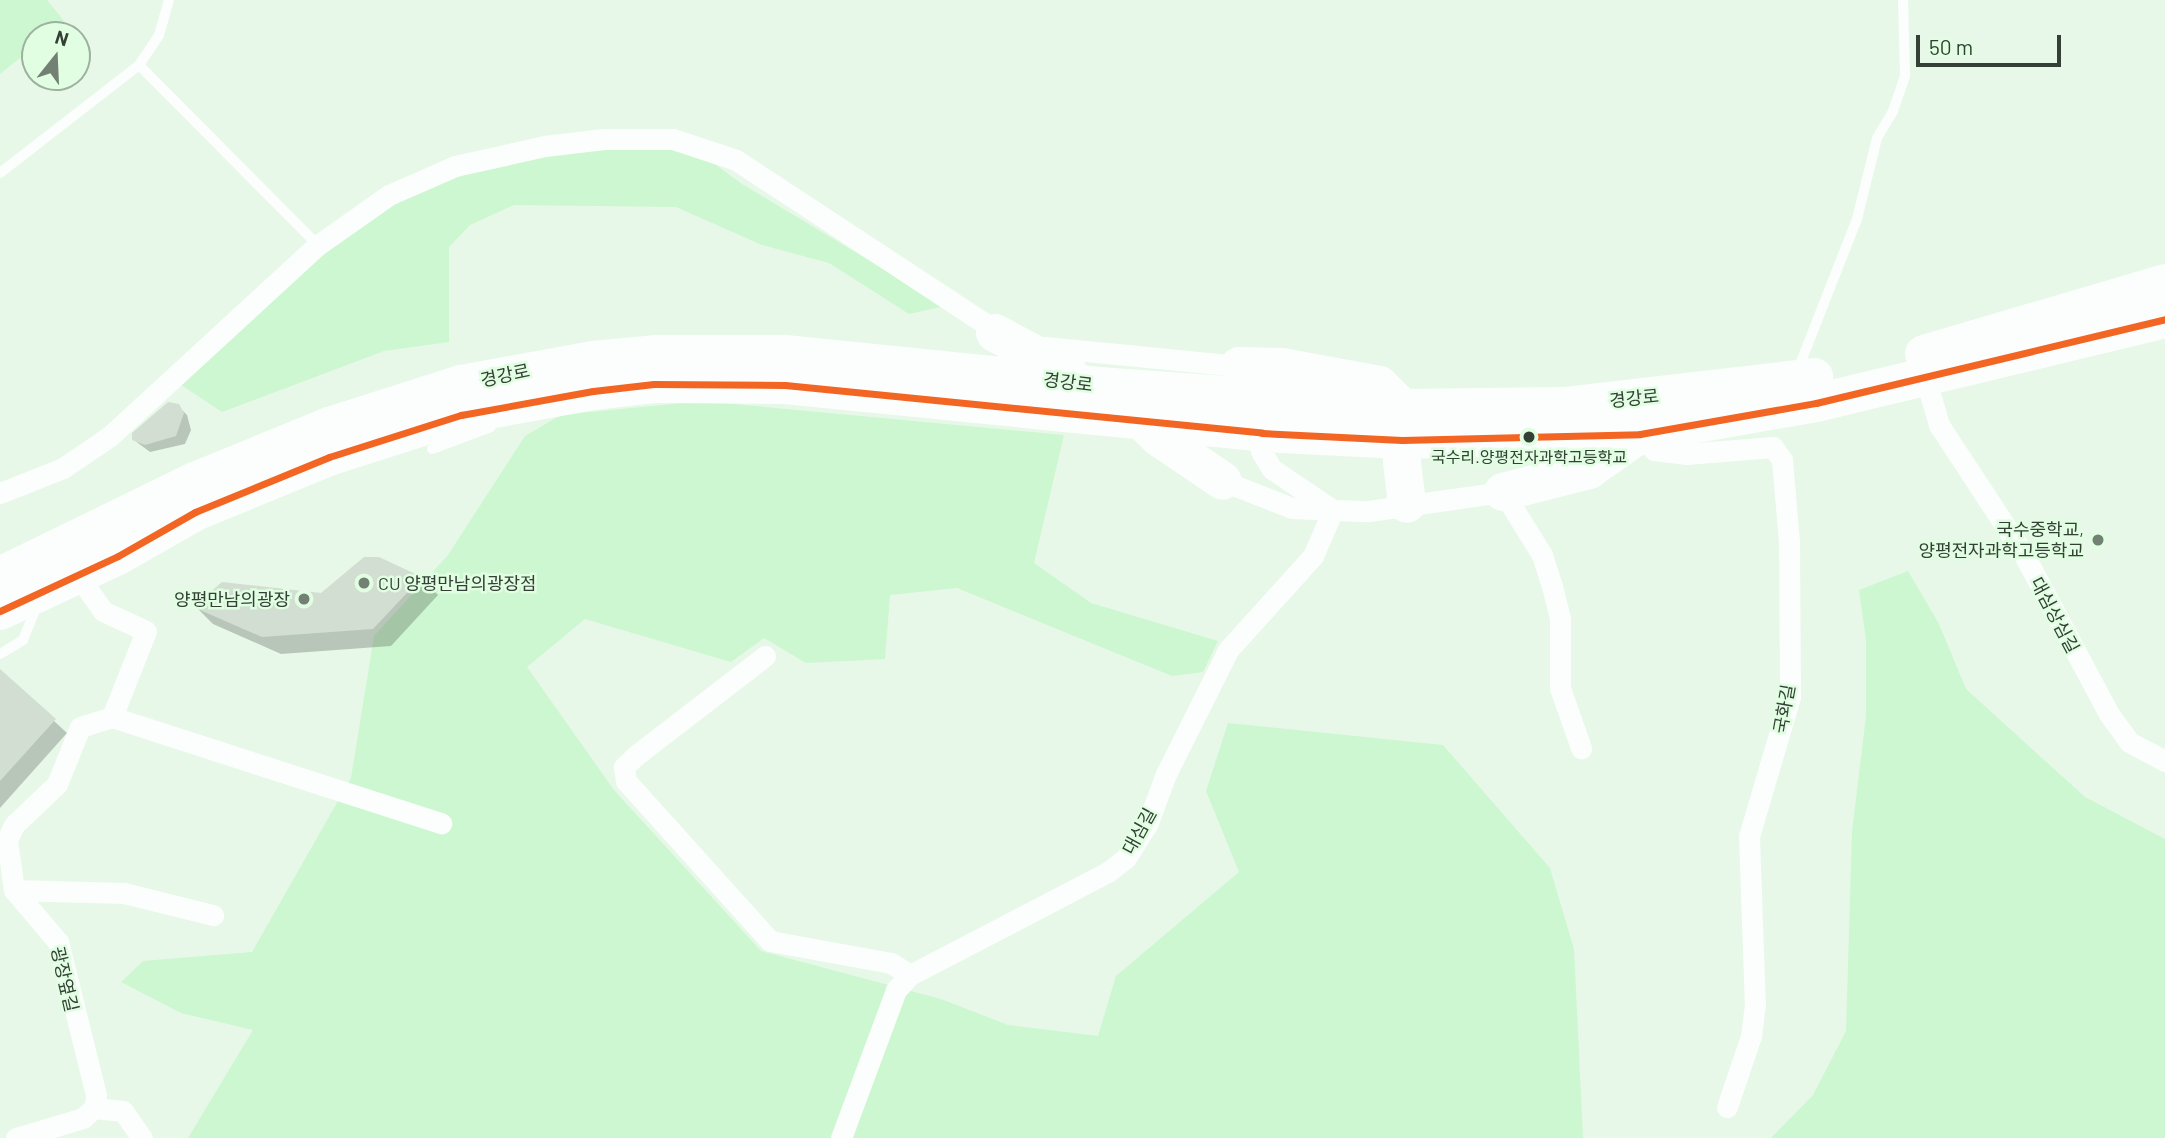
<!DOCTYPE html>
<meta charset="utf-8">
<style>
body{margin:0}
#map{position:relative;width:2165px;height:1138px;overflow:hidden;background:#e7f8e8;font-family:Barlow,"Noto Sans KR",sans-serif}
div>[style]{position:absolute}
.green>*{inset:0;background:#cdf7d0}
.shadow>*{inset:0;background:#0003}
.building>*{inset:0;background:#d1ded1}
.lane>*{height:10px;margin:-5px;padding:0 5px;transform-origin:5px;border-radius:5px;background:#fbfefc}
.street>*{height:21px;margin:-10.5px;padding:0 10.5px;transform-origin:10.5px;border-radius:10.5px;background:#fbfefc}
.highway>*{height:38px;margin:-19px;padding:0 19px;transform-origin:19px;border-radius:19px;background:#fbfefc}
.bus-1>*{height:7px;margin:-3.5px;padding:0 3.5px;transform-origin:3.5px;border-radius:3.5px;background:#f26522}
.dots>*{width:19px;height:19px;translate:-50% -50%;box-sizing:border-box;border:4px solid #e1fee2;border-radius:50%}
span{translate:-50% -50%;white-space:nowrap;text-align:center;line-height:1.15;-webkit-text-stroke:5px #e1fee2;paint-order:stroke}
.bus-label{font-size:16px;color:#344035}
.street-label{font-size:18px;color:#344035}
.poi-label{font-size:18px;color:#344035}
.right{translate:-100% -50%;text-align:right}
.left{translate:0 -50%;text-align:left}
.north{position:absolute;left:21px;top:21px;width:70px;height:70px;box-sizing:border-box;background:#e1fee2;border:2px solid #9cb29d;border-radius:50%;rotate:18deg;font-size:19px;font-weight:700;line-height:28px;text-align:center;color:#344035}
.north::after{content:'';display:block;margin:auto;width:24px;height:32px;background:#738074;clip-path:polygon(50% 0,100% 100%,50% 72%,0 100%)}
.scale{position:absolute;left:1916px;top:35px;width:145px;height:32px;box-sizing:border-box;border:4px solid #344035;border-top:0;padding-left:9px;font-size:21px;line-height:24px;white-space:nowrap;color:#344035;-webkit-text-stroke:5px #e1fee2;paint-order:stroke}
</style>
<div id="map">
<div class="green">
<i style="clip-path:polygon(0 0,47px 0,65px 22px,49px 35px,35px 35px,35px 46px,0 74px)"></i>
<i style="clip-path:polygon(674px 144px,704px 156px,742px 184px,945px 306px,909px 314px,829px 263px,762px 245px,676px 207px,514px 205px,470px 225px,449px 247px,449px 342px,384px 351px,222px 412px,166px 375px,383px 207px,477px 168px,542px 151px)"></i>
<i style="clip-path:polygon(702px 401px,1064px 435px,1034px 563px,1091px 603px,1218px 641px,1203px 672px,1172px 676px,957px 588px,890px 595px,885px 659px,806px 663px,764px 638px,731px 662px,585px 619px,527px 667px,614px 790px,761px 951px,941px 999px,1008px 1025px,1098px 1036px,1116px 976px,1239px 872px,1206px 791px,1228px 723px,1443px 745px,1550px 868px,1574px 949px,1583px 1138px,188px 1138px,253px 1030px,181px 1013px,121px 982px,143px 961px,252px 952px,351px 778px,374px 636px,448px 555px,525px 436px,561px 415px)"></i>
<i style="clip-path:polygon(1908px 571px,1939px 624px,1966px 689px,2085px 797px,2165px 839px,2165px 1138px,1771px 1138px,1813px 1095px,1846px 1031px,1852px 832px,1866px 716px,1866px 640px,1859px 590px)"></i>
</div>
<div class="shadow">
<i style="clip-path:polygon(178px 406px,187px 415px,191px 430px,185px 444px,150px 452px,134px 440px)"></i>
<i style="clip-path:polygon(378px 559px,421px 578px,438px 595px,391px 646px,281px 654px,213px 624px,196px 607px,322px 595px)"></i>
<i style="clip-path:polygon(0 671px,67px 733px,0 808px)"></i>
</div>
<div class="building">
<i style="clip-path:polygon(168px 402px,179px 404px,184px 413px,176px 436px,145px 445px,132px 440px,132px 433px)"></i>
<i style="clip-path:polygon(364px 557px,379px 557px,422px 577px,373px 629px,262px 637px,193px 607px,222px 582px,321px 593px)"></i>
<i style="clip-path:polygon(0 669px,56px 719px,0 781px)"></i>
</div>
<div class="lane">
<i style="left:139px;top:65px;width:36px;rotate:-56deg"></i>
<i style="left:159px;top:35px;width:36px;rotate:-74deg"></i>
<i style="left:0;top:173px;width:176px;rotate:-37.8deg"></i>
<i style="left:139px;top:65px;width:254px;rotate:45.2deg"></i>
<i style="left:1797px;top:372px;width:164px;rotate:-68.6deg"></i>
<i style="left:1857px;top:219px;width:83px;rotate:-76.1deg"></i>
<i style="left:1877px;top:138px;width:31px;rotate:-59deg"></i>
<i style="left:1893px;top:111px;width:37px;rotate:-71deg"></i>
<i style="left:1905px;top:76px;width:76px;rotate:-91.5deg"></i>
<i style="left:432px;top:449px;width:63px;rotate:-20.4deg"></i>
<i style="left:0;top:654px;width:27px;rotate:-31deg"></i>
<i style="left:23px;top:640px;width:37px;rotate:-68deg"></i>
</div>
<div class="street">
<i style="left:1045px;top:347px;width:195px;rotate:5.6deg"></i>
<i style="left:1239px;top:366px;width:6px;rotate:108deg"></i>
<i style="left:1925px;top:377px;width:50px;rotate:73.7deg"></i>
<i style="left:1939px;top:425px;width:153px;rotate:56.7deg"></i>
<i style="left:2023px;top:553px;width:183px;rotate:61.9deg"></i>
<i style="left:2109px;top:714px;width:34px;rotate:54deg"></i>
<i style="left:2129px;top:742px;width:41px;rotate:27.8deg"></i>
<i style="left:1640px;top:434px;width:21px;rotate:49deg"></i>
<i style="left:1654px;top:450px;width:32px;rotate:7deg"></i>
<i style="left:1686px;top:454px;width:87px;rotate:-4.6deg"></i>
<i style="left:1773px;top:447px;width:16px;rotate:55deg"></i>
<i style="left:1782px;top:460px;width:81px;rotate:85.1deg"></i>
<i style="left:1789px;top:541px;width:156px;rotate:89.6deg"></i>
<i style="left:1790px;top:697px;width:145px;rotate:106.4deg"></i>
<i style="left:1749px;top:836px;width:168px;rotate:88deg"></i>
<i style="left:1755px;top:1004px;width:32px;rotate:97deg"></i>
<i style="left:1751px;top:1036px;width:75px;rotate:108.7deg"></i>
<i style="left:1261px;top:451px;width:21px;rotate:59deg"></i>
<i style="left:1272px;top:469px;width:71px;rotate:34.1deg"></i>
<i style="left:1223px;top:481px;width:74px;rotate:21.4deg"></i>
<i style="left:1292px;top:508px;width:41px;rotate:2.8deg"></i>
<i style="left:1333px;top:510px;width:36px;rotate:2deg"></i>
<i style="left:1369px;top:511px;width:135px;rotate:-8.1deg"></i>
<i style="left:1503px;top:492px;width:74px;rotate:58.2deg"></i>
<i style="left:1542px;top:555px;width:33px;rotate:72deg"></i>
<i style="left:1552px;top:586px;width:34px;rotate:76deg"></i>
<i style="left:1560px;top:619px;width:69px;rotate:90deg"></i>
<i style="left:1560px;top:688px;width:64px;rotate:70.7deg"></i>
<i style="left:0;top:493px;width:68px;rotate:-21.6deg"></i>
<i style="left:63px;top:468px;width:57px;rotate:-34.2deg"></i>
<i style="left:110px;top:436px;width:282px;rotate:-42.6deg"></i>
<i style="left:318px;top:245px;width:87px;rotate:-35.2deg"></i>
<i style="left:389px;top:195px;width:72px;rotate:-23.7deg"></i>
<i style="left:455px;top:166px;width:92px;rotate:-12.5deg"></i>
<i style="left:545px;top:146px;width:59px;rotate:-6.8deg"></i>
<i style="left:604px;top:139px;width:69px"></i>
<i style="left:673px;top:139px;width:66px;rotate:18.4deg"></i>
<i style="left:736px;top:160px;width:321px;rotate:33.3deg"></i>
<i style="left:765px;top:656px;width:164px;rotate:142.4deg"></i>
<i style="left:635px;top:756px;width:16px;rotate:135deg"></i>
<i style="left:624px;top:767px;width:14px;rotate:82deg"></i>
<i style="left:626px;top:781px;width:215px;rotate:48deg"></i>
<i style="left:770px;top:941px;width:123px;rotate:10.3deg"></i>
<i style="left:891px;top:963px;width:22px;rotate:32deg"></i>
<i style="left:112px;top:717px;width:346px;rotate:17.9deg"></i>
<i style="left:14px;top:890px;width:110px;rotate:1.6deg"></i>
<i style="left:124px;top:893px;width:92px;rotate:13.9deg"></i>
<i style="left:94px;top:1108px;width:29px;rotate:6deg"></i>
<i style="left:123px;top:1111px;width:33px;rotate:55deg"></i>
<i style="left:16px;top:1138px;width:70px;rotate:-16.6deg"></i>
<i style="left:83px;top:1118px;width:16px;rotate:-43deg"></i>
<i style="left:95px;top:1107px;width:12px;rotate:-85deg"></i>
<i style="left:96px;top:1095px;width:158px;rotate:-103.9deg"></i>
<i style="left:58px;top:942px;width:68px;rotate:-130.2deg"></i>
<i style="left:14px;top:890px;width:50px;rotate:-98deg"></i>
<i style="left:7px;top:840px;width:17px;rotate:-65deg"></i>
<i style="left:14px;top:825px;width:59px;rotate:-43.6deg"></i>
<i style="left:57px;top:784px;width:61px;rotate:-68deg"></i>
<i style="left:80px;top:727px;width:34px;rotate:-17deg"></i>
<i style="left:112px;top:717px;width:92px;rotate:-68.4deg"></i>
<i style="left:146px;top:631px;width:47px;rotate:-155.1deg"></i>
<i style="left:103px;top:611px;width:45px;rotate:-125.1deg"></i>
<i style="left:841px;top:1138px;width:158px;rotate:-69.6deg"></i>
<i style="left:896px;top:990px;width:21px;rotate:-47deg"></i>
<i style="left:910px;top:975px;width:223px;rotate:-27.5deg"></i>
<i style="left:1108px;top:872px;width:23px;rotate:-38deg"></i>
<i style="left:1126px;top:858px;width:39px;rotate:-58deg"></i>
<i style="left:1147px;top:825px;width:54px;rotate:-69.6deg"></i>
<i style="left:1166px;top:774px;width:139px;rotate:-63.4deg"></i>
<i style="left:1228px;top:650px;width:127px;rotate:-47.9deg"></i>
<i style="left:1313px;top:556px;width:50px;rotate:-66.5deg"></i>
</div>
<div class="highway">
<i style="left:995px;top:333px;width:83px;rotate:28.1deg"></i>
<i style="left:1924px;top:354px;width:251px;rotate:-16.4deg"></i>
<i style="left:1239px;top:366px;width:43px;rotate:1.3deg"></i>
<i style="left:1282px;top:367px;width:99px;rotate:10.5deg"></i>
<i style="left:1379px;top:385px;width:33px;rotate:44deg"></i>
<i style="left:1403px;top:408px;width:54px;rotate:91.1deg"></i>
<i style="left:1402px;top:462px;width:42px;rotate:83.2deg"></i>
<i style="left:1140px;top:419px;width:25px;rotate:45deg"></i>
<i style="left:1158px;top:437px;width:78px;rotate:34.1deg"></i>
<i style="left:1503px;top:492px;width:89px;rotate:-14.3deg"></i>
<i style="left:1589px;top:470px;width:62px;rotate:-35.2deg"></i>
<i style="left:0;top:576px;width:217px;rotate:-26deg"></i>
<i style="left:195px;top:481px;width:145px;rotate:-22.3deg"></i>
<i style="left:329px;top:426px;width:139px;rotate:-17.7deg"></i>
<i style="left:461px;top:384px;width:134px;rotate:-10.3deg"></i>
<i style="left:593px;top:360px;width:62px;rotate:-5.5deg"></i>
<i style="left:655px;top:354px;width:130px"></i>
<i style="left:785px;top:354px;width:316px;rotate:5.8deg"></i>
<i style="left:1099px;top:386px;width:305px;rotate:4.1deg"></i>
<i style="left:1403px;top:408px;width:161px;rotate:-0.7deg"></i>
<i style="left:1564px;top:406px;width:252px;rotate:-6.6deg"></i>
<i style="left:0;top:611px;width:130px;rotate:-25deg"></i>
<i style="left:118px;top:556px;width:89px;rotate:-29.7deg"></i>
<i style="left:195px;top:512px;width:145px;rotate:-22.3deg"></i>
<i style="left:329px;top:457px;width:139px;rotate:-17.7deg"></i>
<i style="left:461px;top:415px;width:134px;rotate:-10.3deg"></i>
<i style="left:593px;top:391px;width:61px;rotate:-6.5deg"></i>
<i style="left:654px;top:384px;width:131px;rotate:0.4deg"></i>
<i style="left:785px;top:385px;width:479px;rotate:5.7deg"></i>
<i style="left:1262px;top:433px;width:140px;rotate:2.9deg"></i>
<i style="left:1402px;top:440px;width:238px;rotate:-1.4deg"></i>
<i style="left:1640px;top:434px;width:179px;rotate:-10deg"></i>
<i style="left:1816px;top:403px;width:359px;rotate:-13.5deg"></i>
</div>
<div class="bus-1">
<i style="left:0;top:611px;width:130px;rotate:-25deg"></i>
<i style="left:118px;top:556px;width:89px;rotate:-29.7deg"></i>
<i style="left:195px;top:512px;width:145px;rotate:-22.3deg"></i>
<i style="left:329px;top:457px;width:139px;rotate:-17.7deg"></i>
<i style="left:461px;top:415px;width:134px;rotate:-10.3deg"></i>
<i style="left:593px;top:391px;width:61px;rotate:-6.5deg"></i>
<i style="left:654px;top:384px;width:131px;rotate:0.4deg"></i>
<i style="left:785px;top:385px;width:479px;rotate:5.7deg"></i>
<i style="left:1262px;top:433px;width:140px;rotate:2.9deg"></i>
<i style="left:1402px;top:440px;width:238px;rotate:-1.4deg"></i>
<i style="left:1640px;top:434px;width:179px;rotate:-10deg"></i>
<i style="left:1816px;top:403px;width:359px;rotate:-13.5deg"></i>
</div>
<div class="dots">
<i style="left:1529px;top:437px;background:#344035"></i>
<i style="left:2098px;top:540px;background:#738074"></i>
<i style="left:364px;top:583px;background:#738074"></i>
<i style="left:304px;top:599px;background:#738074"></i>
</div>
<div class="bus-label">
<span style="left:1529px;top:457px">국수리.양평전자과학고등학교</span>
</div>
<div class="street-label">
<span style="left:505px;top:375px;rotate:-12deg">경강로</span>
<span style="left:1068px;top:382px;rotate:7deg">경강로</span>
<span style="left:1634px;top:398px;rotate:-6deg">경강로</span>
<span style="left:2055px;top:615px;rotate:62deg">대심상심길</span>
<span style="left:1784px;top:709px;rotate:-80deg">국화길</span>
<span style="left:1139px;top:831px;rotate:-61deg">대심길</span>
<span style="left:65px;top:979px;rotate:77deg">광장옆길</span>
</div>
<div class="poi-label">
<span class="right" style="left:2084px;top:540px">국수중학교,<br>양평전자과학고등학교</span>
<span class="left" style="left:378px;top:583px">CU 양평만남의광장점</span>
<span class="right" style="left:290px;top:599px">양평만남의광장</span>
</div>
<div class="north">N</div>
<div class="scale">50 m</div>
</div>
